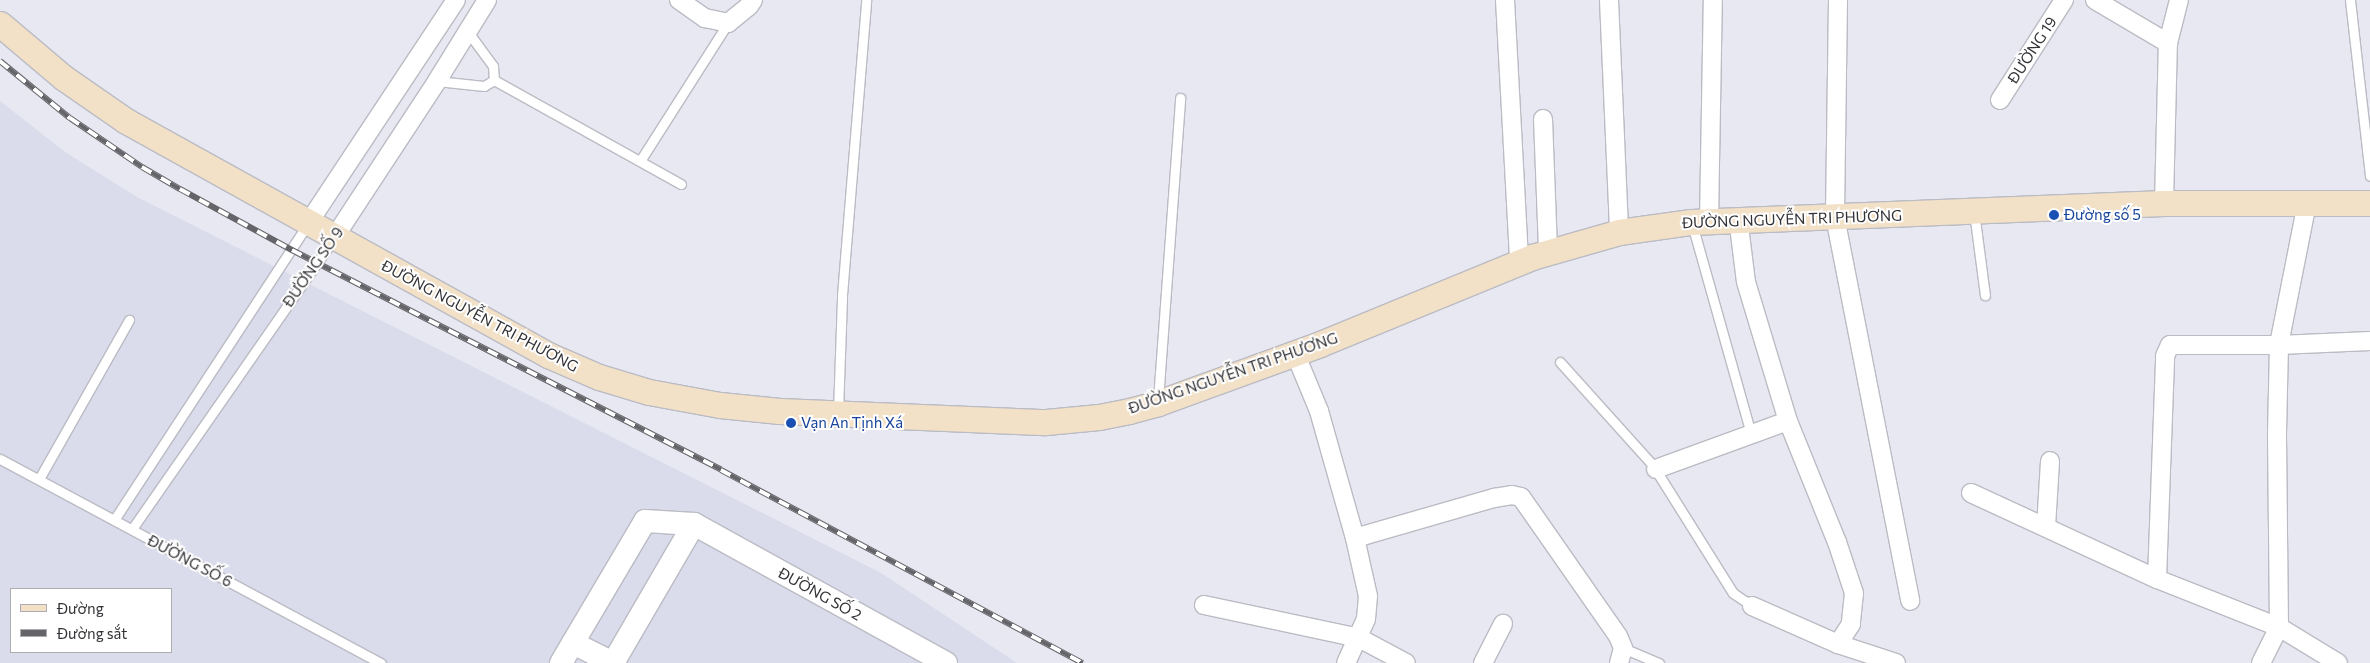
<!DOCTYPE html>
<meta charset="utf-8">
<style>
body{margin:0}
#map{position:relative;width:2370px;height:663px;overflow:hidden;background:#e7e8f1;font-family:Commissioner,sans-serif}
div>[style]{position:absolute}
.built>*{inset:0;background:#dadbeb}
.roads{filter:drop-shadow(1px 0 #bbbbc4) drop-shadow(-1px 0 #bbbbc4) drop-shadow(0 1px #bbbbc4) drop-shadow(0 -1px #bbbbc4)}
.service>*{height:9px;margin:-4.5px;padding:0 4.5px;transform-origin:4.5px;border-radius:4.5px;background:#fff}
.minor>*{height:18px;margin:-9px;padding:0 9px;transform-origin:9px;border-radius:9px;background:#fff}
.tertiary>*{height:22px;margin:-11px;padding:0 11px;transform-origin:11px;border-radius:11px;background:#fff}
.secondary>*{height:25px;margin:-12.5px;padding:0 12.5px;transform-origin:12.5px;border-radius:12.5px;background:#f2e1c7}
.rail>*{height:5.5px;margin-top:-2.75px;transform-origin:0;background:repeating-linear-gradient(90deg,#fff 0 11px,#646469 0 22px);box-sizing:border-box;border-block:1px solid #646469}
.dots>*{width:14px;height:14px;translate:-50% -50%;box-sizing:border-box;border:2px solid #fff;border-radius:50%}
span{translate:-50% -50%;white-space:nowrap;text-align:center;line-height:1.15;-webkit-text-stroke:4px #fff;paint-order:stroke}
.street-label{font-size:15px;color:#333337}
.transit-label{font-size:15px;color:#164399}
.left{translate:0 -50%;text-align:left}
.legend{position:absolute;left:10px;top:588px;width:162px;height:65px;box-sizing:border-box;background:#fff;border:1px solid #adadaf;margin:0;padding:6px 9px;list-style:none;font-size:15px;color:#333337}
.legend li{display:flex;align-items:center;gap:10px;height:25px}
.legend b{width:25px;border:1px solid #adadaf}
</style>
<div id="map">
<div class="built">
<i style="clip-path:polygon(evenodd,0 101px,65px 152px,137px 197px,881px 573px,1017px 663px,0 663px,0 101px,11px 589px,171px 589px,171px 652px,11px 652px,11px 589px)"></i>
</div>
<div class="roads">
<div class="service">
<i style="left:2350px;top:0;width:177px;rotate:83.5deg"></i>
<i style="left:468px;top:32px;width:42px;rotate:53.7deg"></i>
<i style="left:493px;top:66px;width:14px;rotate:86deg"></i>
<i style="left:494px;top:80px;width:214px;rotate:29.1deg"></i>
<i style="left:437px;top:81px;width:47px;rotate:6.1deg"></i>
<i style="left:484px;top:86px;width:12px;rotate:-31deg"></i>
<i style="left:640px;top:161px;width:164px;rotate:-57.5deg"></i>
<i style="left:1974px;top:212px;width:84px;rotate:82.5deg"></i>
<i style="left:1692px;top:224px;width:218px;rotate:74.3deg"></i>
<i style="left:1560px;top:362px;width:137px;rotate:48deg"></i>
<i style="left:1652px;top:464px;width:152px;rotate:57.9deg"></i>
<i style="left:1733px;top:593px;width:23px;rotate:34deg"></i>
<i style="left:1158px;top:400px;width:303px;rotate:-85.8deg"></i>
<i style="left:838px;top:412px;width:117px;rotate:-88deg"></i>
<i style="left:842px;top:295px;width:296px;rotate:-85.3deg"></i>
<i style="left:0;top:459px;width:432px;rotate:28.2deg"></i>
<i style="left:39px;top:479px;width:183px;rotate:-60.5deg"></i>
<i style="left:114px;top:520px;width:354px;rotate:-56.8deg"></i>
<i style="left:132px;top:529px;width:354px;rotate:-55.2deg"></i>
<i style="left:1623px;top:648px;width:39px;rotate:23deg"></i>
</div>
<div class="minor">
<i style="left:679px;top:0;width:32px;rotate:35deg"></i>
<i style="left:705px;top:18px;width:24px;rotate:12deg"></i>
<i style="left:728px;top:23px;width:27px;rotate:-39deg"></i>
<i style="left:749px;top:6px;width:7px;rotate:-56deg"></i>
<i style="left:1505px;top:0;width:262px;rotate:86.9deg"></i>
<i style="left:1609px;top:0;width:232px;rotate:87.5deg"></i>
<i style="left:1838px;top:0;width:217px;rotate:90.8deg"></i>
<i style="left:1835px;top:217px;width:391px;rotate:78.9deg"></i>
<i style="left:2095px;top:0;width:85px;rotate:30.5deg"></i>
<i style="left:2000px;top:100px;width:119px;rotate:-57.4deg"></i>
<i style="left:1543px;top:119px;width:133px;rotate:87.8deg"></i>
<i style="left:2164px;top:203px;width:160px;rotate:-88.6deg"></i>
<i style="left:2168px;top:43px;width:44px;rotate:-75.7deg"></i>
<i style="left:2307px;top:203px;width:145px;rotate:101.2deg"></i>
<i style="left:2279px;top:345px;width:91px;rotate:91.3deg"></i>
<i style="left:2277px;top:436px;width:191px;rotate:89.4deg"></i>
<i style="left:2279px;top:627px;width:69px;rotate:31.4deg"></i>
<i style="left:1738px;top:218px;width:64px;rotate:82.9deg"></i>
<i style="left:1746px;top:282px;width:145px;rotate:73.2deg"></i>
<i style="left:1788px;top:421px;width:131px;rotate:68deg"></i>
<i style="left:1837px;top:542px;width:54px;rotate:71.6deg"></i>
<i style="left:1854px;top:593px;width:31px;rotate:96deg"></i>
<i style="left:1851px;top:624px;width:24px;rotate:123deg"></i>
<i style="left:1709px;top:220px;width:220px;rotate:-89deg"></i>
<i style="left:309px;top:222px;width:266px;rotate:-56.5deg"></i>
<i style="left:334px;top:238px;width:188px;rotate:-56.7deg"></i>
<i style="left:437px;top:81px;width:95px;rotate:-58.3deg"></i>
<i style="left:1295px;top:353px;width:63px;rotate:67.5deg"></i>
<i style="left:1319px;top:411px;width:132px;rotate:74.2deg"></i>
<i style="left:1355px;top:538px;width:59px;rotate:77.4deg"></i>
<i style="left:1368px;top:596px;width:23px;rotate:95deg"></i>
<i style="left:1366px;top:619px;width:48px;rotate:114.4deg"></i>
<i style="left:1656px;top:469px;width:140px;rotate:-20deg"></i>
<i style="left:1971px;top:493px;width:205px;rotate:24.8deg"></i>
<i style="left:2157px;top:579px;width:131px;rotate:21.5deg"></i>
<i style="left:2279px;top:627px;width:40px;rotate:116.6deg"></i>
<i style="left:2046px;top:527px;width:66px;rotate:-86.5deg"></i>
<i style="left:1355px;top:538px;width:145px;rotate:-16.1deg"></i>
<i style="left:1494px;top:498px;width:18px;rotate:-9deg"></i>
<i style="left:1512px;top:495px;width:9px;rotate:13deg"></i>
<i style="left:1521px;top:497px;width:169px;rotate:55.1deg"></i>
<i style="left:1618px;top:636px;width:13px;rotate:67deg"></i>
<i style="left:1623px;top:648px;width:16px;rotate:105deg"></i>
<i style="left:2157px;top:579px;width:223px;rotate:-87.9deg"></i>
<i style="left:2165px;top:356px;width:12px;rotate:-66deg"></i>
<i style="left:2170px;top:345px;width:109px"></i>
<i style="left:2279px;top:345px;width:91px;rotate:-2.5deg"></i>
<i style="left:1204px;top:605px;width:158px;rotate:12deg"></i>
<i style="left:1359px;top:638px;width:53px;rotate:28deg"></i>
<i style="left:1752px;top:606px;width:94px;rotate:23.8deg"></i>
<i style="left:1838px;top:644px;width:61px;rotate:18.1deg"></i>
<i style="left:1483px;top:663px;width:44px;rotate:-62.9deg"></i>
</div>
<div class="tertiary">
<i style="left:573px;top:643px;width:45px;rotate:26.6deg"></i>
<i style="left:613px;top:663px;width:161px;rotate:-59.8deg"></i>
<i style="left:561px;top:663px;width:165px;rotate:-59.4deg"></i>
<i style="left:645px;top:521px;width:49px;rotate:3.5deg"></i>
<i style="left:694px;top:524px;width:288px;rotate:28.9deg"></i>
</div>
<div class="secondary">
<i style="left:0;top:24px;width:84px;rotate:40.2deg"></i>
<i style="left:64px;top:78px;width:75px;rotate:34.7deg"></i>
<i style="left:126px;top:121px;width:483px;rotate:29deg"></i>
<i style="left:548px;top:355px;width:56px;rotate:23.3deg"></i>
<i style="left:599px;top:377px;width:52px;rotate:16.7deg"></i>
<i style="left:649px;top:392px;width:72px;rotate:10.4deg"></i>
<i style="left:720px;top:405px;width:60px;rotate:5.7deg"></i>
<i style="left:780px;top:411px;width:266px;rotate:2.4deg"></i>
<i style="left:1046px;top:422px;width:53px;rotate:-5.4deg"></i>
<i style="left:1099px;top:417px;width:31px;rotate:-11deg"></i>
<i style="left:1129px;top:411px;width:30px;rotate:-15deg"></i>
<i style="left:1158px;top:403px;width:172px;rotate:-20deg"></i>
<i style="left:1320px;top:344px;width:229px;rotate:-22.3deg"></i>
<i style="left:1532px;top:257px;width:91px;rotate:-16deg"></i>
<i style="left:1619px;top:232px;width:73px;rotate:-7.9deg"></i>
<i style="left:1691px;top:222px;width:473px;rotate:-2.3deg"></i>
<i style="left:2164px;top:203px;width:206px"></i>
</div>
</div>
<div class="rail">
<i style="left:0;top:61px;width:90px;rotate:39.2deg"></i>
<i style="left:70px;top:118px;width:87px;rotate:34.2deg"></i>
<i style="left:142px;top:167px;width:44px;rotate:30.1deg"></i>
<i style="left:180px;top:189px;width:128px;rotate:28.6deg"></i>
<i style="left:292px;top:250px;width:482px;rotate:27.1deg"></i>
<i style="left:721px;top:470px;width:410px;rotate:28.1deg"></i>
</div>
<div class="dots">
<i style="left:2054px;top:215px;background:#1a4fb4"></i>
<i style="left:791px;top:423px;background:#1a4fb4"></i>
</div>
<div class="street-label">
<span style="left:2032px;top:50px;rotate:-57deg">ĐƯỜNG 19</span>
<span style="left:1792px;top:219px;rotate:-2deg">ĐƯỜNG NGUYỄN TRI PHƯƠNG</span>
<span style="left:313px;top:267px;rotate:-55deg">ĐƯỜNG SỐ 9</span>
<span style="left:480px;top:316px;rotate:28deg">ĐƯỜNG NGUYỄN TRI PHƯƠNG</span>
<span style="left:1233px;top:373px;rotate:-19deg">ĐƯỜNG NGUYỄN TRI PHƯƠNG</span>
<span style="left:190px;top:561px;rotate:28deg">ĐƯỜNG SỐ 6</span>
<span style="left:820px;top:594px;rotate:29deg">ĐƯỜNG SỐ 2</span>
</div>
<div class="transit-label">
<span class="left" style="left:2064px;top:215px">Đường số 5</span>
<span class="left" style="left:801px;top:423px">Vạn An Tịnh Xá</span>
</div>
<ul class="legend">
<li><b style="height:6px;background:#f2e1c7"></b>Đường</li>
<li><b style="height:6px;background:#646469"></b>Đường sắt</li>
</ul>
</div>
